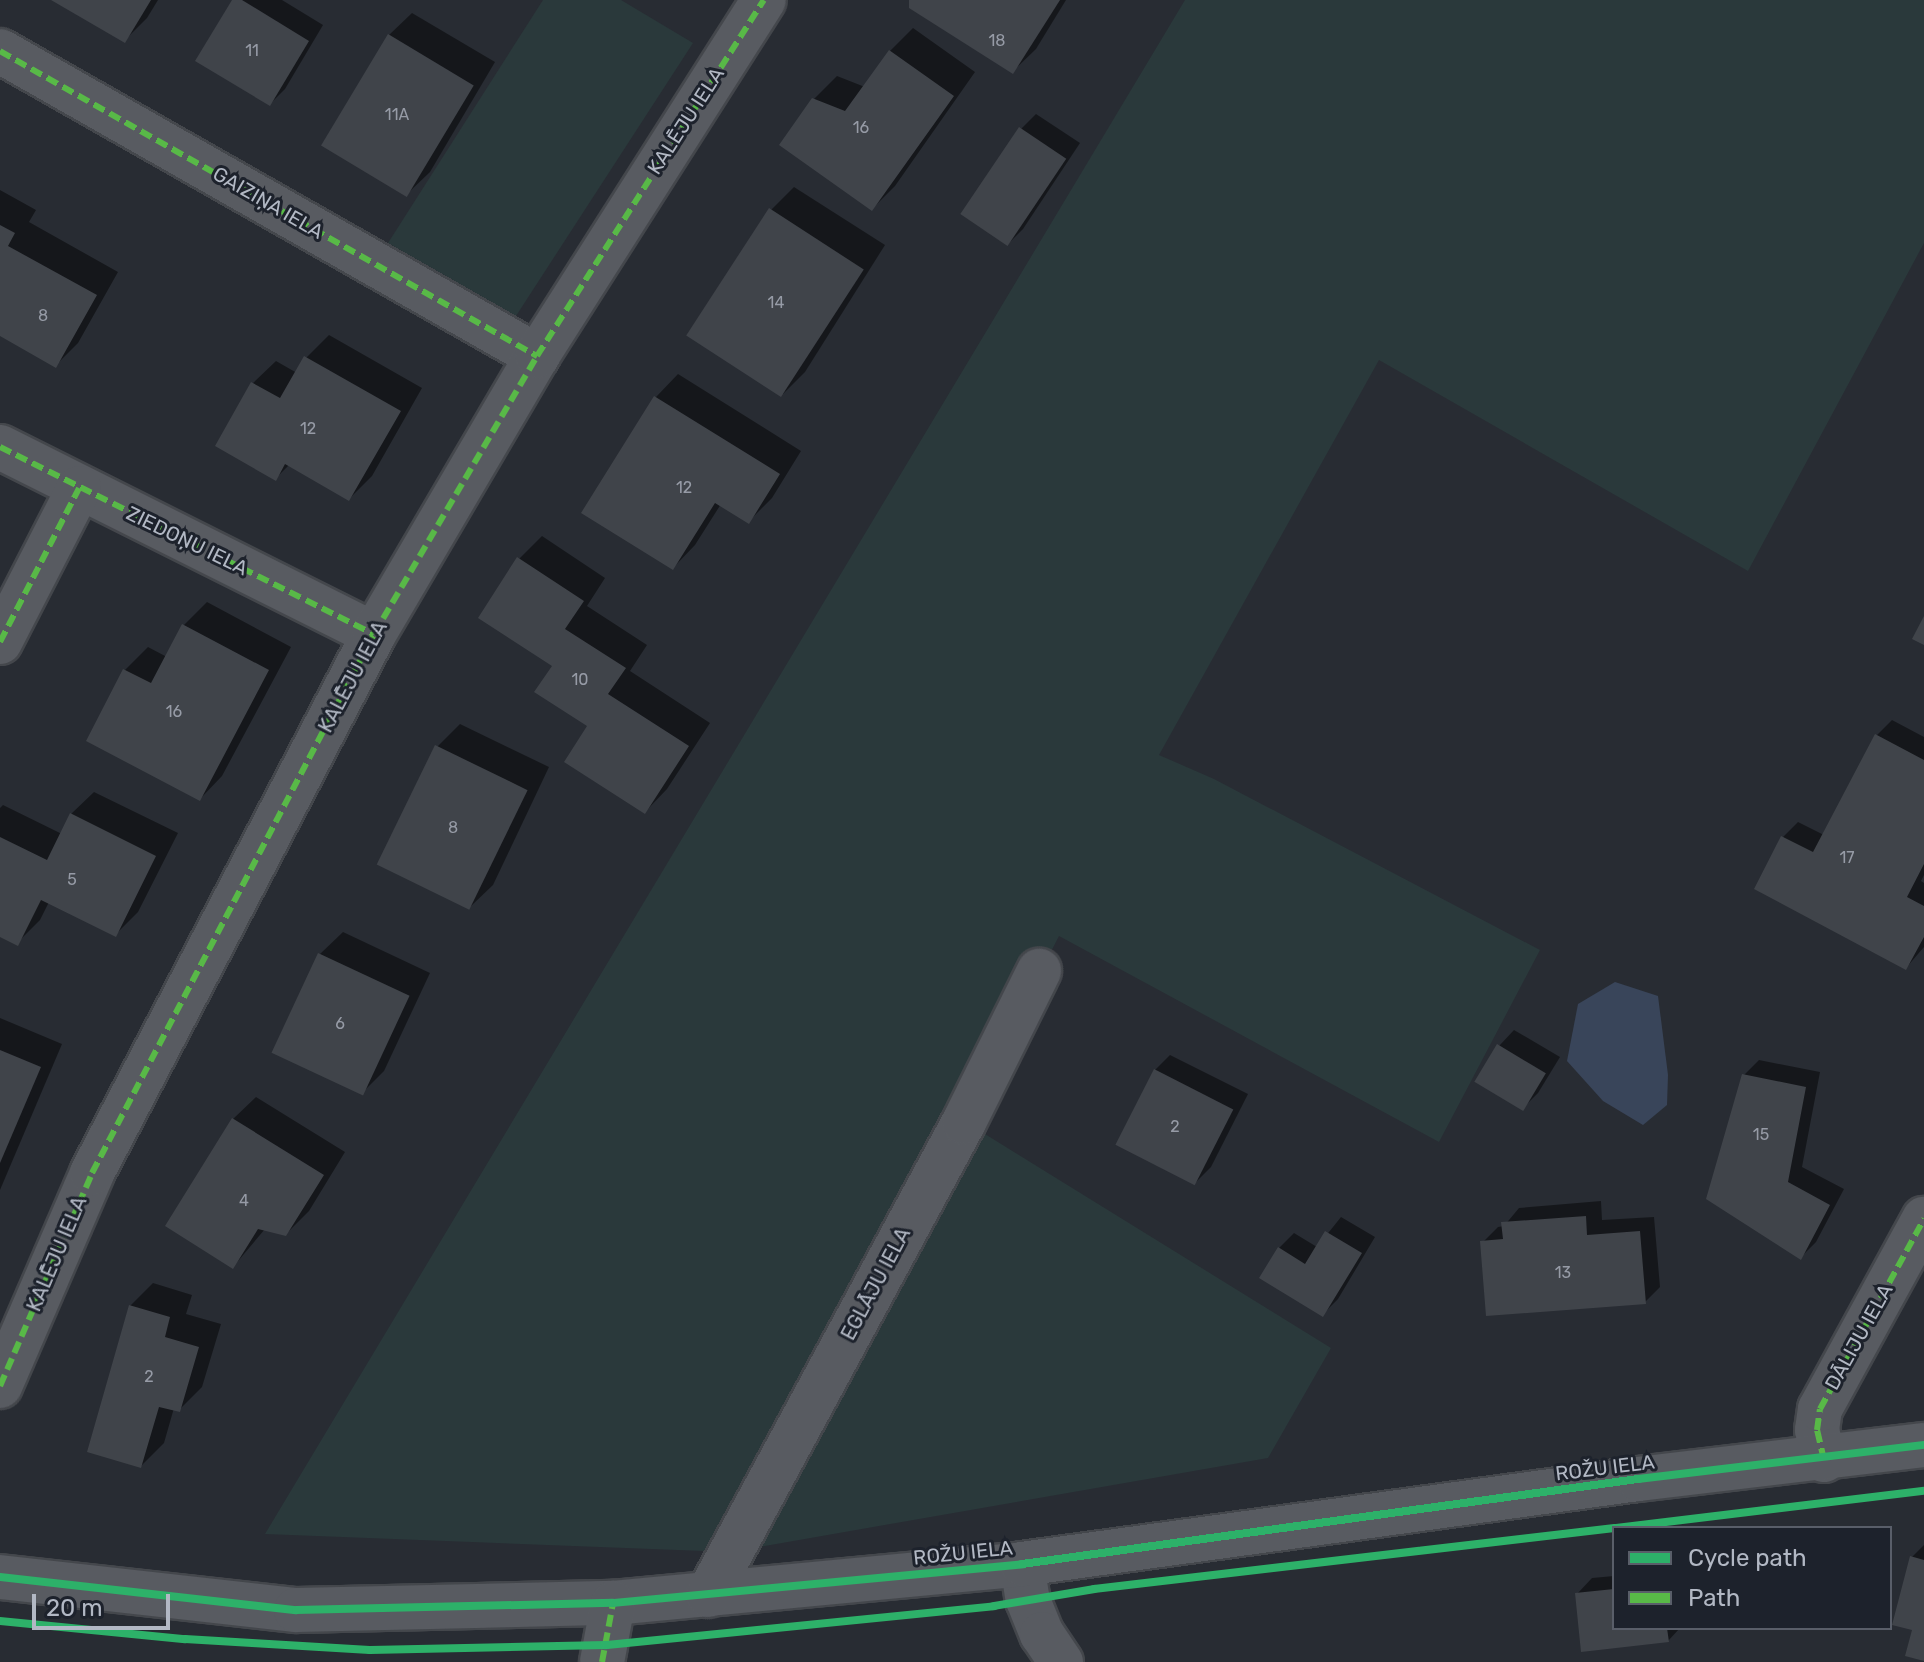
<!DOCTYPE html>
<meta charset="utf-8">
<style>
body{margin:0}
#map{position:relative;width:1924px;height:1662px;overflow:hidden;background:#282c33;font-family:Rubik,sans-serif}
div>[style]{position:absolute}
.green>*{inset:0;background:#2a393b}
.water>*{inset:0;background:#39455a}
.shadow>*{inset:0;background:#0007}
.building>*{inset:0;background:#40444a;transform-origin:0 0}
.roads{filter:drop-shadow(2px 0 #44474c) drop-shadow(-2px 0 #44474c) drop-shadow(0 2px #44474c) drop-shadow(0 -2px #44474c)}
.minor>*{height:44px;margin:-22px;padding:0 22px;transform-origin:22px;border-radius:22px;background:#585b61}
.quiet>*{height:6px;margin-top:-3px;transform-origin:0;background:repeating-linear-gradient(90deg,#58b947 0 12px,transparent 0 18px)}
.cycleway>*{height:8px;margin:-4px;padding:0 4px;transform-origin:4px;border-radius:4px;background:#2db169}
span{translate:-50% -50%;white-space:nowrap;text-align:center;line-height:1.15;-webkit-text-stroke:6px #1d222c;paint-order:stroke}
.number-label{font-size:16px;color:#969ba6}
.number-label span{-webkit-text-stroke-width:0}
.street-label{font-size:20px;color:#b2b8c4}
.legend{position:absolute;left:1612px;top:1526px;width:280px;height:104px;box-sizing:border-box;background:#1d222c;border:2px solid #595e69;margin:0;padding:10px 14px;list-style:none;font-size:24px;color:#b2b8c4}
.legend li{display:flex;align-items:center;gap:16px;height:40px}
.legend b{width:40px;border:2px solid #595e69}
.scale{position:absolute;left:32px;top:1594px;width:138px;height:36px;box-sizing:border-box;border:4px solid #b2b8c4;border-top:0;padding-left:10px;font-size:24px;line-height:28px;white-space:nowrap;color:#b2b8c4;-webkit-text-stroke:6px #1d222c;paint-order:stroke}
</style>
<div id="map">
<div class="green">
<i style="clip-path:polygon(543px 0,621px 0,693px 43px,516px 316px,388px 243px)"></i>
<i style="clip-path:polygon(1185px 0,1924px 0,1924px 243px,1748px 571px,1379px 360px,1159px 755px,1214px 779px,1540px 950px,1439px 1142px,1059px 936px,964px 1121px,1331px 1348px,1268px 1458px,730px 1552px,265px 1534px)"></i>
</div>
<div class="water">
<i style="clip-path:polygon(1615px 982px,1658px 996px,1668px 1075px,1667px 1105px,1643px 1125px,1603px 1101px,1567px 1061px,1578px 1004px)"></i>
</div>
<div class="shadow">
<i style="clip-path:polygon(55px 0,158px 0,147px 18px,124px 41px)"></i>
<i style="clip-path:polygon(234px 0,282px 0,323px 25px,285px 89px,270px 104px)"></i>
<i style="clip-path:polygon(911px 0,1066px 0,1036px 49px,1013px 71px)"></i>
<i style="clip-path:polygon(412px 13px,495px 62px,430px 172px,407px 194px,389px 35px)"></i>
<i style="clip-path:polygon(913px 28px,975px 72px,895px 186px,872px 209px,814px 99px,837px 76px,865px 87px,890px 51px)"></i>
<i style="clip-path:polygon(1036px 114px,1080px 143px,1023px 229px,1008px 244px,1021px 129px)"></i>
<i style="clip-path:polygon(794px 187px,885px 245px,805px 372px,783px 394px,771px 210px)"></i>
<i style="clip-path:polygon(0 190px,36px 210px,29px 222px,118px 272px,78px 343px,56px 365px,0 334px)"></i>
<i style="clip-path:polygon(329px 335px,422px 388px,372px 476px,349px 499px,290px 464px,275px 479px,253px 383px,276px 361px,297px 373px,306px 358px)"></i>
<i style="clip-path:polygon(678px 374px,801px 451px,772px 498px,749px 521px,721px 504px,695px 545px,673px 568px,656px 397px)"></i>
<i style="clip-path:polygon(542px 536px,605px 578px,587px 606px,647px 645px,630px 671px,710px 723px,667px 789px,645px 812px,555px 665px,519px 559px)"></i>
<i style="clip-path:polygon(207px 602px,291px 647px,222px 776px,200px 799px,125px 670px,148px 647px,167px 657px,184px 625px)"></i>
<i style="clip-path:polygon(1892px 720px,1924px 737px,1924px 875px,1921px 881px,1924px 883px,1924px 947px,1906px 968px,1783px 837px,1798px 822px,1824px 835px,1877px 735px)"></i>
<i style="clip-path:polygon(460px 724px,549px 767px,493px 885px,470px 907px,437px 747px)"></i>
<i style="clip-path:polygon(94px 792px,178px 833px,138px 912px,115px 935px,49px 902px,40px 920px,17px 943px,0 935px,0 808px,3px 805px,62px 834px,71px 814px)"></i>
<i style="clip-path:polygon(343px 932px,430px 973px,384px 1071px,361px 1094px,320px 954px)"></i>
<i style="clip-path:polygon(0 1018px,62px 1044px,0 1190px)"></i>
<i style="clip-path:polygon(1514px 1030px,1560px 1057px,1538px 1093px,1523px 1108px,1499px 1046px)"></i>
<i style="clip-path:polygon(1170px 1055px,1248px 1094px,1211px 1167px,1196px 1182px,1155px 1070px)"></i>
<i style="clip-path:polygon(1759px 1060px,1820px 1072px,1802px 1167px,1844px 1189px,1816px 1242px,1801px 1257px,1744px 1075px)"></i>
<i style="clip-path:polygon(256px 1097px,345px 1152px,309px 1211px,286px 1234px,265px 1229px,233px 1267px,233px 1119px)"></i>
<i style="clip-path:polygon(1601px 1201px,1602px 1220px,1654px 1217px,1660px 1287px,1645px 1302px,1483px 1242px,1498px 1227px,1504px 1226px,1519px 1208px)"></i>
<i style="clip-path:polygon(1341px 1217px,1375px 1237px,1338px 1299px,1323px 1314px,1279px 1248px,1294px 1233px,1317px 1247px)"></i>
<i style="clip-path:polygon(153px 1283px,192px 1295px,186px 1314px,221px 1324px,202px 1387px,179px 1410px,174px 1408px,164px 1443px,141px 1466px,130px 1306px)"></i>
<i style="clip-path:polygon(1924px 1545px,1924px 1659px,1914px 1629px,1912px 1557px)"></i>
<i style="clip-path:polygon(1614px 1576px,1614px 1628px,1680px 1628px,1668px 1641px,1583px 1650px,1577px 1594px,1592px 1578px)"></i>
</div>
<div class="building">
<i style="clip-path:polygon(51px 0,151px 0,125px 43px)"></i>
<i style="clip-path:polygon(232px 0,242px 0,309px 41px,270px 106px,195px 61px)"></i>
<i style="clip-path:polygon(909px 0,1060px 0,1013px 74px,909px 8px)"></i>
<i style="left:388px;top:34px;width:100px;height:130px;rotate:31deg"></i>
<i style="clip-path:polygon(889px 50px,954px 96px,872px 211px,779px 145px,812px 98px,845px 111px)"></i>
<i style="left:1019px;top:127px;width:57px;height:105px;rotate:34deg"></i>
<i style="left:769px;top:208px;width:113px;height:152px;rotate:33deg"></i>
<i style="clip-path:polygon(0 225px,15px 233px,8px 246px,97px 295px,56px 368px,0 336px)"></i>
<i style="clip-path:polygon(304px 356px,401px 411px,349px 501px,285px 464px,276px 481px,215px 446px,251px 382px,280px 398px)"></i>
<i style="clip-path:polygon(654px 396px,780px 474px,749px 524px,715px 503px,673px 570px,581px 513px)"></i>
<i style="clip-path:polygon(517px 557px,584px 601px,565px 629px,626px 668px,608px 694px,689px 746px,645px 814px,564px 762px,587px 726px,534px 692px,552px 666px,478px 618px)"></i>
<i style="clip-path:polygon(1924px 616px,1924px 645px,1912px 639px)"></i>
<i style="clip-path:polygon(182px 624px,269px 670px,200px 801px,86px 741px,123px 669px,151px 683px)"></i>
<i style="clip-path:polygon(1875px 734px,1924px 760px,1924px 864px,1907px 897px,1924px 906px,1924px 937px,1906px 970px,1754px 889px,1781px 836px,1813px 852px)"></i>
<i style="left:435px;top:745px;width:103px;height:133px;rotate:26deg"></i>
<i style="clip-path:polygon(70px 813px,156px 856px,116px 937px,41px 900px,18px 946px,0 937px,0 837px,47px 860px)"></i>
<i style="left:318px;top:953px;width:101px;height:110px;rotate:25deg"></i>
<i style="left:1497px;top:1044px;width:57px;height:44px;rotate:31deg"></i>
<i style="clip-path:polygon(0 1050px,41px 1067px,0 1163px)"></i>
<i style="left:1154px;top:1069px;width:89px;height:85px;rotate:27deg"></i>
<i style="clip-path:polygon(1742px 1074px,1806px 1087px,1788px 1182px,1830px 1205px,1801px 1260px,1706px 1199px)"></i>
<i style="clip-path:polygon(232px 1118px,324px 1175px,286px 1236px,258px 1229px,233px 1269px,165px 1226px)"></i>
<i style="clip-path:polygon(1586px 1216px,1587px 1235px,1640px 1231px,1646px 1304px,1486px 1316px,1480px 1241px,1503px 1239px,1501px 1222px)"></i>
<i style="clip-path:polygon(1325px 1231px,1362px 1253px,1323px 1317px,1259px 1278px,1278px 1247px,1305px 1264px)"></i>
<i style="clip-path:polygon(129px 1305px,170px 1317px,165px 1337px,199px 1347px,180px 1412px,159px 1407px,141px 1468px,87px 1452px)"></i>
<i style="clip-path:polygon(1910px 1556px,1924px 1560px,1924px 1661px,1905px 1656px,1912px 1630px,1892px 1625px)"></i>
<i style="clip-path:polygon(1614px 1589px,1614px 1628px,1667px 1628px,1669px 1642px,1581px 1652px,1575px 1593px)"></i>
</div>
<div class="roads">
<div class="minor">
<i style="left:0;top:51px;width:618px;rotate:29.6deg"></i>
<i style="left:0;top:447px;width:418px;rotate:26.6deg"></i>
<i style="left:0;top:642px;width:173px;rotate:-62.8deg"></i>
<i style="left:0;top:1386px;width:232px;rotate:-66.6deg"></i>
<i style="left:92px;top:1173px;width:608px;rotate:-62.38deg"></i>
<i style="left:374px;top:634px;width:322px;rotate:-59.6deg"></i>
<i style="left:537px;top:356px;width:422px;rotate:-57.5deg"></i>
<i style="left:1824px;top:1460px;width:31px;rotate:-103deg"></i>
<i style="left:1817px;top:1430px;width:21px;rotate:-82deg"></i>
<i style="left:1820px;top:1409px;width:217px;rotate:-61.3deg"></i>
<i style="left:1022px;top:1564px;width:36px;rotate:81deg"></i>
<i style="left:1028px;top:1600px;width:37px;rotate:68deg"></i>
<i style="left:1042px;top:1634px;width:34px;rotate:56deg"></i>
<i style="left:0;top:1577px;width:298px;rotate:6.4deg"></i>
<i style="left:296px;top:1610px;width:317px;rotate:-1.3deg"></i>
<i style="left:613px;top:1603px;width:411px;rotate:-5.4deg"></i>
<i style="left:1022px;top:1564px;width:622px;rotate:-7.86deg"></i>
<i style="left:1638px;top:1479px;width:288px;rotate:-6.8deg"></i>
<i style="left:708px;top:1595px;width:538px;rotate:-61.58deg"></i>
<i style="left:964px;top:1122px;width:169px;rotate:-63.6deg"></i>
<i style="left:602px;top:1662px;width:60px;rotate:-79.4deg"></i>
</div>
</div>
<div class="quiet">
<i style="left:0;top:51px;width:618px;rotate:29.6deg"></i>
<i style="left:0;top:447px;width:418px;rotate:26.6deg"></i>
<i style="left:0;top:642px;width:173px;rotate:-62.8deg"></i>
<i style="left:0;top:1386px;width:232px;rotate:-66.6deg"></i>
<i style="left:92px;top:1173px;width:608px;rotate:-62.38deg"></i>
<i style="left:374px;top:634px;width:322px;rotate:-59.6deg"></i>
<i style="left:537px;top:356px;width:422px;rotate:-57.5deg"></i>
<i style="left:1824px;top:1460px;width:31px;rotate:-103deg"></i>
<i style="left:1817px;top:1430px;width:21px;rotate:-82deg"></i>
<i style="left:1820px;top:1409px;width:217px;rotate:-61.3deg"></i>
<i style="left:602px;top:1662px;width:60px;rotate:-79.4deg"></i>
</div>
<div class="cycleway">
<i style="left:1616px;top:1528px;width:310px;rotate:-6.9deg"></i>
<i style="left:0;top:1577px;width:298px;rotate:6.4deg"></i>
<i style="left:296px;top:1610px;width:317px;rotate:-1.3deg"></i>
<i style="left:613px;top:1603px;width:411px;rotate:-5.4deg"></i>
<i style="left:1022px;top:1564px;width:622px;rotate:-7.86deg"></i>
<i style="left:1638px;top:1479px;width:288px;rotate:-6.8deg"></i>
<i style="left:0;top:1621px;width:186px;rotate:5.6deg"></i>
<i style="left:185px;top:1639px;width:185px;rotate:3.4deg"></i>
<i style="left:370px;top:1650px;width:236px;rotate:-1.2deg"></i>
<i style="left:606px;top:1645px;width:390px;rotate:-5.7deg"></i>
<i style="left:994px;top:1606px;width:101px;rotate:-9.6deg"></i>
<i style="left:1094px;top:1589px;width:524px;rotate:-6.69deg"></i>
</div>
<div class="number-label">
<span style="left:997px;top:41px">18</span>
<span style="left:252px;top:51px">11</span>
<span style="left:397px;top:115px">11A</span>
<span style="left:861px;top:128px">16</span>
<span style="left:776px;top:303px">14</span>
<span style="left:43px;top:316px">8</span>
<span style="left:308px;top:429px">12</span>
<span style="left:684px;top:488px">12</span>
<span style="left:580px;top:680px">10</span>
<span style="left:174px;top:712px">16</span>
<span style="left:453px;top:828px">8</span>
<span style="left:1847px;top:858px">17</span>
<span style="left:72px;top:880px">5</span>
<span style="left:340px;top:1024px">6</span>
<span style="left:1175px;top:1127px">2</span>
<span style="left:1761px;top:1135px">15</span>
<span style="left:244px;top:1201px">4</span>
<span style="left:1563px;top:1273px">13</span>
<span style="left:149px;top:1377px">2</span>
</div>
<div class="street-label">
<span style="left:686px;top:121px;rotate:-57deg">KALĒJU IELA</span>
<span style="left:268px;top:203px;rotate:30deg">GAIZIŅA IELA</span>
<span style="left:187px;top:541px;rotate:26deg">ZIEDOŅU IELA</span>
<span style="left:353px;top:677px;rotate:-62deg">KALĒJU IELA</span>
<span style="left:57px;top:1254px;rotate:-67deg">KALĒJU IELA</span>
<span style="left:876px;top:1284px;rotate:-62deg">EGLĀJU IELA</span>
<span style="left:1859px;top:1337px;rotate:-61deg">DĀLIJU IELA</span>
<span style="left:1605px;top:1468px;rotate:-7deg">ROŽU IELA</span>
<span style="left:963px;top:1553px;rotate:-6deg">ROŽU IELA</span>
</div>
<ul class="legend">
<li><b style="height:10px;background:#2db169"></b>Cycle path</li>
<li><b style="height:10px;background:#58b947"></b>Path</li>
</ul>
<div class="scale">20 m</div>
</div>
